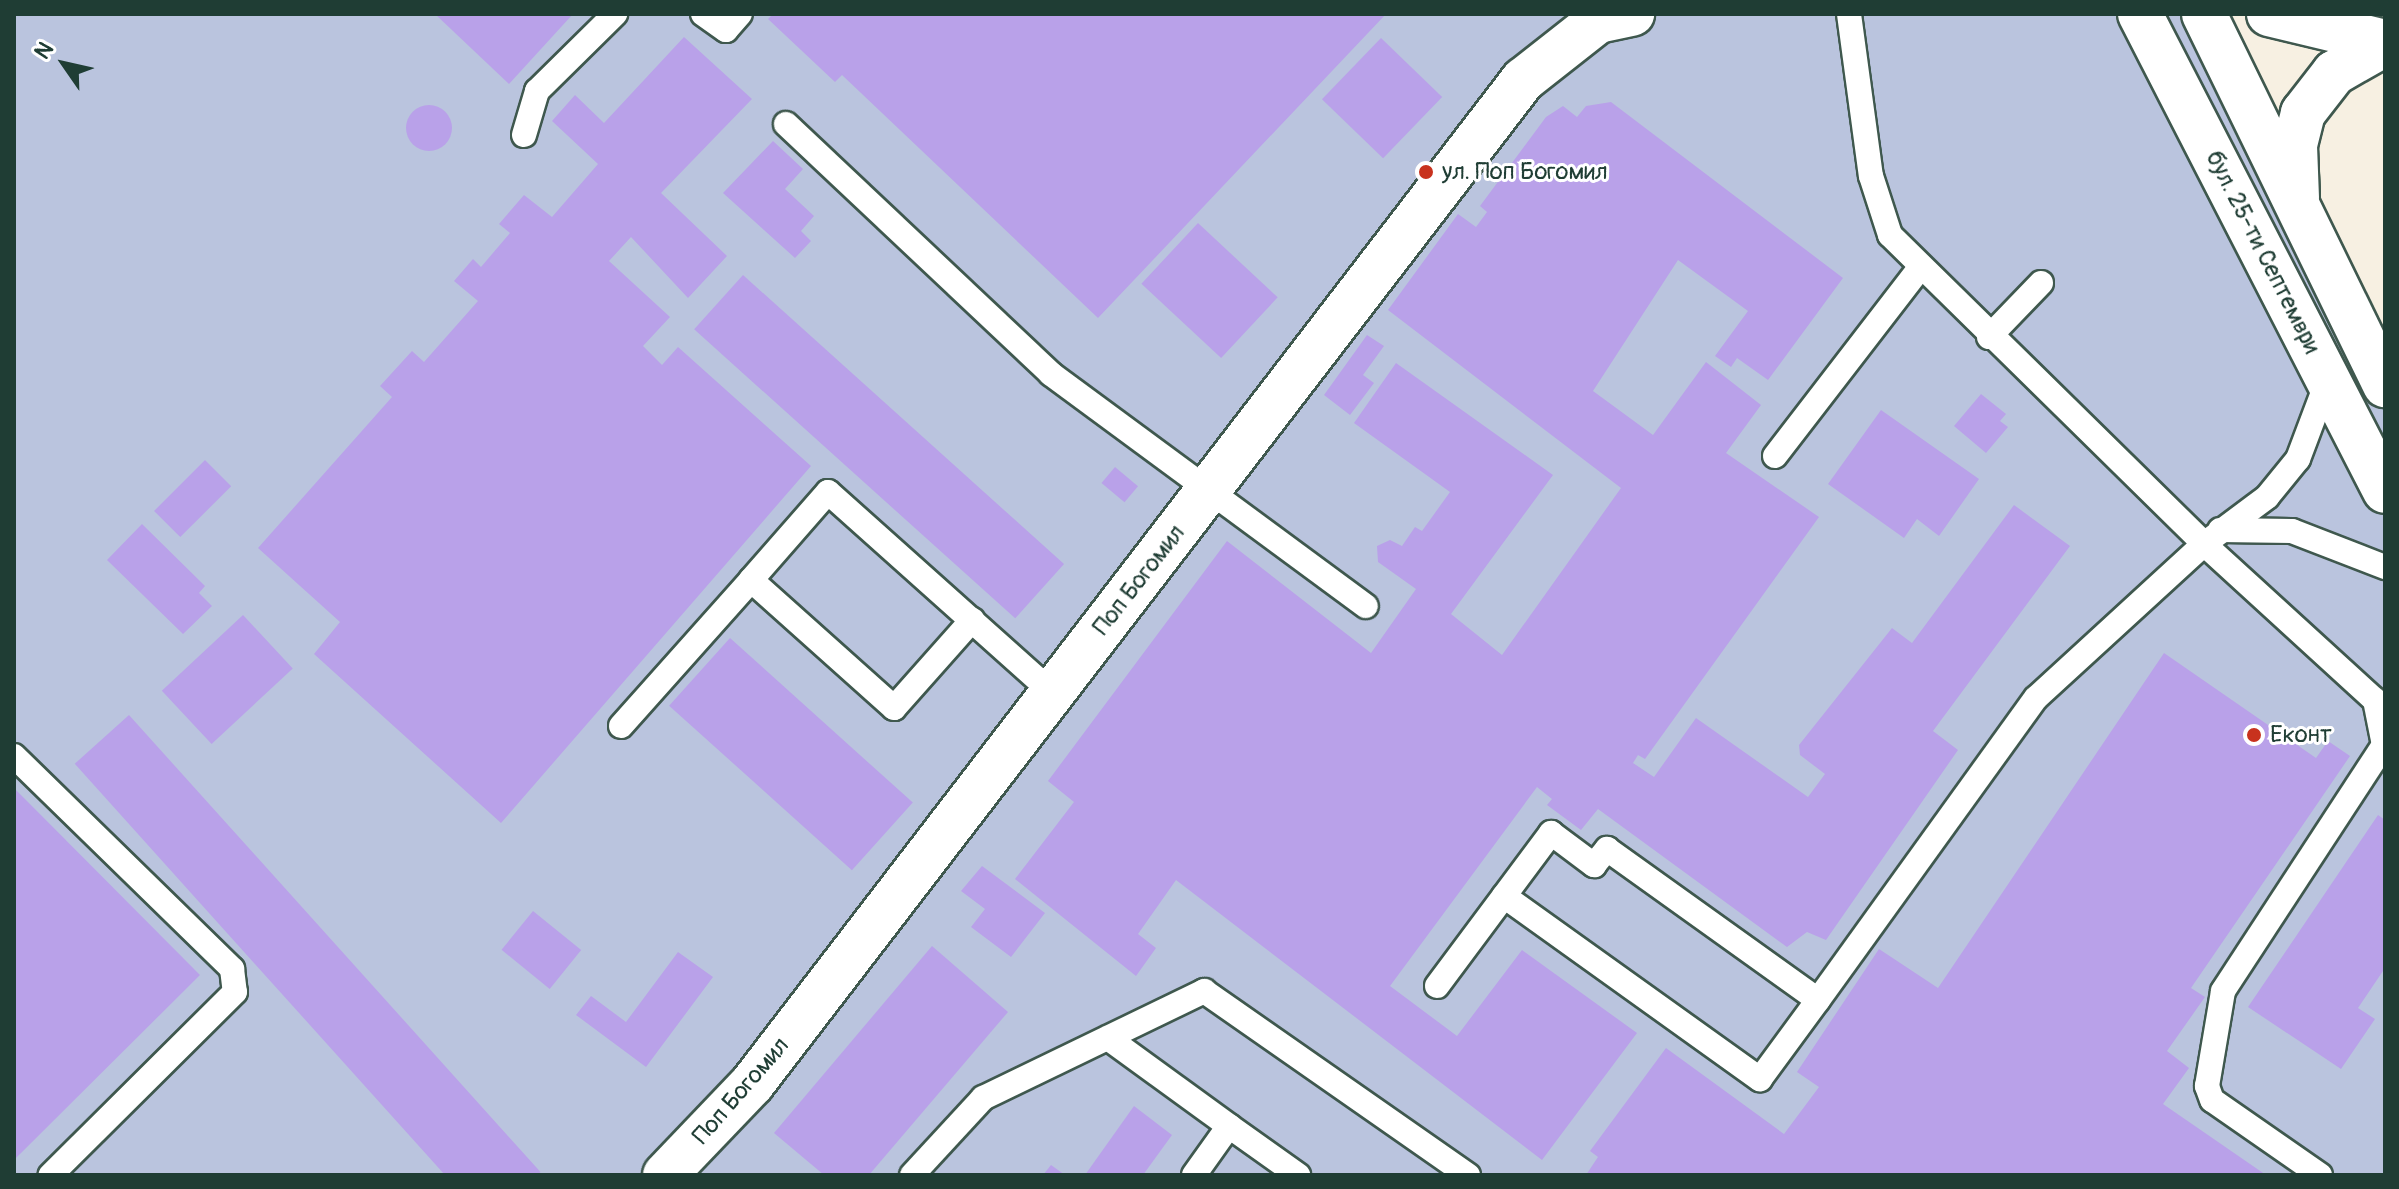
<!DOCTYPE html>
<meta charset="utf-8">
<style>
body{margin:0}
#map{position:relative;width:2399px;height:1189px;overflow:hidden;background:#f7f0e2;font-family:Pangolin,sans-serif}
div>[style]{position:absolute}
.industrial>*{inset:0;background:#bac4de}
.building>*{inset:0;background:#b9a1e9;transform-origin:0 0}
.round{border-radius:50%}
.roads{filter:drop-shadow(2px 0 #3f584e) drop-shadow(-2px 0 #3f584e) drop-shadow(0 2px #3f584e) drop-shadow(0 -2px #3f584e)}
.lane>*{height:24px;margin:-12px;padding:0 12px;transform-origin:12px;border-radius:12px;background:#fff}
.secondary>*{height:44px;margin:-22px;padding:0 22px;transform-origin:22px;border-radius:22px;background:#fff}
.dots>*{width:22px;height:22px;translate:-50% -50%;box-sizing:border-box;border:4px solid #fff;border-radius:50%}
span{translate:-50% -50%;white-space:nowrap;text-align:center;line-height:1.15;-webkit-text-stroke:6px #fff;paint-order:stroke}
.poi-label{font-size:24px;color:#1f3d34}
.left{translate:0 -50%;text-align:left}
.street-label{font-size:24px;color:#1f3d34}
.frame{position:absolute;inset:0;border:16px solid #1f3d34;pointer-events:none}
.north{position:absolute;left:24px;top:24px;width:80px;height:80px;-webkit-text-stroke:6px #fff;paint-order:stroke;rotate:304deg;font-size:22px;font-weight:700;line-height:32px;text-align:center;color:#1f3d34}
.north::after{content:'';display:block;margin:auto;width:28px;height:36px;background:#1f3d34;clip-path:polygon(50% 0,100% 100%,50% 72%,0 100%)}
</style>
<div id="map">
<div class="industrial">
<i style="clip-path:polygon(14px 14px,2218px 14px,2385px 335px,2385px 1175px,14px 1175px)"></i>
</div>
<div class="building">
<i style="clip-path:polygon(435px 14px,573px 14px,509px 84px)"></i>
<i style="clip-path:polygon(773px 14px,1386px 14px,1098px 318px,842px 75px,835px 82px,768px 19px)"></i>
<i style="clip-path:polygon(684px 37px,752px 99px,661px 193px,727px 256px,688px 298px,631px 237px,609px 261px,670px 317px,643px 346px,662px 365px,678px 347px,811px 466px,501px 823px,314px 654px,340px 622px,258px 548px,392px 397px,380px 386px,412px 351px,424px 362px,478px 301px,454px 281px,473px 259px,481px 267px,510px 233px,499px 224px,524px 195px,552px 217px,598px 164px,552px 121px,575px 95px,604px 123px)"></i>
<i style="left:1381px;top:38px;width:85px;height:85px;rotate:44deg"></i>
<i style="clip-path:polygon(1611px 102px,1843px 278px,1768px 380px,1737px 358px,1731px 367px,1715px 356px,1748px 311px,1678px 260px,1593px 391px,1653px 435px,1706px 362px,1761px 405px,1726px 453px,1819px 517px,1645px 759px,1638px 755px,1633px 763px,1654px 777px,1696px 718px,1808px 797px,1825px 774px,1800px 755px,1799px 745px,1892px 628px,1912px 643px,2014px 505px,2070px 546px,1933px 731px,1958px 750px,1826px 940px,1807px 932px,1787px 947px,1598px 809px,1581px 830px,1547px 805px,1552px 799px,1537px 787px,1390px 986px,1457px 1036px,1522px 950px,1637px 1033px,1542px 1160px,1176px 880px,1138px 934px,1156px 948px,1136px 976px,1015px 879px,1074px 802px,1048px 781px,1227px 541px,1371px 653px,1416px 589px,1378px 562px,1377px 546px,1390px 540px,1402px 546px,1415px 527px,1422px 531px,1450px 492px,1354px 423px,1396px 363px,1553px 475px,1451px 614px,1502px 655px,1621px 488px,1388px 310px,1458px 214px,1476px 227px,1487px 212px,1480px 206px,1546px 117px,1563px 106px,1577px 117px,1586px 106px)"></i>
<i class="round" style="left:406px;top:105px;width:46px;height:46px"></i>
<i style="clip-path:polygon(773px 141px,803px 169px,785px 189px,814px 216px,801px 231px,811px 241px,795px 258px,723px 193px)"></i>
<i style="left:1198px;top:223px;width:109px;height:83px;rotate:43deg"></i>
<i style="left:743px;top:275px;width:432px;height:73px;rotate:42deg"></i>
<i style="clip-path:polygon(1367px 335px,1384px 346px,1363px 375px,1374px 383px,1350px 415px,1324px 395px)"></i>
<i style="clip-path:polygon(1981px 394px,2006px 414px,2000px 421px,2008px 427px,1986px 453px,1954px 426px)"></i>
<i style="clip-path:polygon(1881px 410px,1979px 479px,1939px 536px,1917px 519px,1904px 538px,1828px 484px)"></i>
<i style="left:205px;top:460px;width:37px;height:72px;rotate:45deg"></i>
<i style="left:1115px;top:467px;width:30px;height:21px;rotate:40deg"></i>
<i style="clip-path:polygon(142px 524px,205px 586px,199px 593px,212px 606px,183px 634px,107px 560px)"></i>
<i style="left:243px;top:615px;width:73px;height:111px;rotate:47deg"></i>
<i style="left:730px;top:638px;width:246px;height:91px;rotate:42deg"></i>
<i style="clip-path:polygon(2164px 653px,2316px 758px,2328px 741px,2350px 756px,2191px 988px,2205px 997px,2167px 1051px,2189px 1068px,2163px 1104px,2266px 1175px,1586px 1175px,1598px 1157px,1590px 1151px,1666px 1048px,1784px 1134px,1819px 1087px,1797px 1072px,1879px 949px,1938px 988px)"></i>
<i style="left:129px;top:715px;width:615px;height:73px;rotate:48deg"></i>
<i style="clip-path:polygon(14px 788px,200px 975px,14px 1160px)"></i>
<i style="clip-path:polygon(2378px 815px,2385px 820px,2385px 968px,2358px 1008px,2375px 1019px,2341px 1069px,2248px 1007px)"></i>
<i style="clip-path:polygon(982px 866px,1045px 913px,1011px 957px,971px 927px,985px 909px,961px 891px)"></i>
<i style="left:533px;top:911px;width:62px;height:50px;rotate:39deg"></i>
<i style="clip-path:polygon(932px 946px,1008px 1012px,869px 1175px,824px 1175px,774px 1133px)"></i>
<i style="clip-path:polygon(678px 952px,713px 977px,646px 1067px,576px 1015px,591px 996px,626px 1022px)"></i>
<i style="clip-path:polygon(1134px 1106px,1172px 1135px,1143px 1175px,1085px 1175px)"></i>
<i style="clip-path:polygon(1051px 1165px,1065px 1175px,1043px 1175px)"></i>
</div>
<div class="roads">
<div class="lane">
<i style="left:703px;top:14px;width:28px;rotate:35deg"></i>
<i style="left:726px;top:30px;width:21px;rotate:-49deg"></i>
<i style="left:1849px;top:14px;width:163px;rotate:82.3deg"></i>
<i style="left:1871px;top:176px;width:62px;rotate:72.1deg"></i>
<i style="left:1890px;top:235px;width:441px;rotate:44.5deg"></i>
<i style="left:2204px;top:544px;width:79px;rotate:-36.7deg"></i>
<i style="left:2267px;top:497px;width:49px;rotate:-50.8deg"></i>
<i style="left:2298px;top:459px;width:85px;rotate:-69.4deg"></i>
<i style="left:786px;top:124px;width:364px;rotate:43.3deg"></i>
<i style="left:1051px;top:374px;width:391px;rotate:36.4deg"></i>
<i style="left:524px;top:135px;width:46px;rotate:-73.5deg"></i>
<i style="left:537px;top:91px;width:110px;rotate:-44.6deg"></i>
<i style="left:1989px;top:337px;width:75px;rotate:-46.1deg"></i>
<i style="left:1775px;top:456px;width:235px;rotate:-52.4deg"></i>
<i style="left:2220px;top:530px;width:72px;rotate:0.8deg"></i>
<i style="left:2292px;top:531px;width:100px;rotate:21.2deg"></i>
<i style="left:751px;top:580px;width:117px;rotate:-48.8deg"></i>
<i style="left:828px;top:492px;width:302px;rotate:41.8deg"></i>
<i style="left:621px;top:726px;width:195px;rotate:-48.3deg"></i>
<i style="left:751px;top:580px;width:192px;rotate:41.8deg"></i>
<i style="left:894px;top:708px;width:118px;rotate:-48.4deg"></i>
<i style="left:14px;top:756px;width:305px;rotate:44.3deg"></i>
<i style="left:232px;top:969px;width:23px;rotate:83deg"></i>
<i style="left:235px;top:992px;width:260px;rotate:135.2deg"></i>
<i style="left:1504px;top:896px;width:315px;rotate:35.6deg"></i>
<i style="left:1760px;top:1079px;width:98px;rotate:-53.7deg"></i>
<i style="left:1437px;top:986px;width:191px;rotate:-53.3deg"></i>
<i style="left:1551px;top:833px;width:54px;rotate:36.7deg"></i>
<i style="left:1594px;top:865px;width:21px;rotate:-51deg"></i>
<i style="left:1607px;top:849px;width:259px;rotate:35.6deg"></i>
<i style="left:1818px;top:1000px;width:372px;rotate:-54.2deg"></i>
<i style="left:2036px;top:698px;width:228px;rotate:-42.5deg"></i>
<i style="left:2204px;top:544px;width:231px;rotate:42.4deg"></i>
<i style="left:2375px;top:700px;width:51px;rotate:78.7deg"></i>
<i style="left:1108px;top:1038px;width:150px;rotate:36deg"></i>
<i style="left:912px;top:1175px;width:105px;rotate:-47.3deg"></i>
<i style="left:983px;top:1098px;width:246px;rotate:-25.8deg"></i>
<i style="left:1204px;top:991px;width:322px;rotate:34.9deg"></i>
<i style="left:1194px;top:1175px;width:60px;rotate:-54.5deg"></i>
<i style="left:1229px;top:1126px;width:85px;rotate:35.4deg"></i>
<i style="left:2320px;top:1175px;width:131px;rotate:-145.2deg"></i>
<i style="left:2212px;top:1100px;width:15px;rotate:-110deg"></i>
<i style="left:2207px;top:1086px;width:96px;rotate:-80.4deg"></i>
<i style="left:2223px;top:991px;width:290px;rotate:-56.8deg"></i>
</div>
<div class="secondary">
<i style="left:2140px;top:14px;width:536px;rotate:62.81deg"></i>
<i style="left:2204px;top:14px;width:413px;rotate:64deg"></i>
<i style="left:2269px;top:14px;width:119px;rotate:13.6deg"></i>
<i style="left:2297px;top:198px;width:53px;rotate:-92.2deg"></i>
<i style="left:2295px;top:145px;width:33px;rotate:-76deg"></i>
<i style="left:2303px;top:113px;width:51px;rotate:-52.2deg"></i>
<i style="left:2334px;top:73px;width:59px;rotate:-29.6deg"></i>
<i style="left:665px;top:1175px;width:126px;rotate:-46.3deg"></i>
<i style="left:752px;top:1084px;width:1266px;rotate:-52.48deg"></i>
<i style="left:1523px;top:80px;width:95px;rotate:-38.2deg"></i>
<i style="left:1598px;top:21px;width:35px;rotate:-12deg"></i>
</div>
</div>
<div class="dots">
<i style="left:1426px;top:172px;background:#c8321e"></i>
<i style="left:2254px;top:735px;background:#c8321e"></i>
</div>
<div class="poi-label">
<span class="left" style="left:1442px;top:172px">ул. Поп Богомил</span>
<span class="left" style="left:2270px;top:735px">Еконт</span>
</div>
<div class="street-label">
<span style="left:2263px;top:252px;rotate:63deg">бул. 25-ти Септември</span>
<span style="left:1139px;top:580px;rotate:-52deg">Поп Богомил</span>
<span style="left:741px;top:1091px;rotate:-49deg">Поп Богомил</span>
</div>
<div class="frame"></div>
<div class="north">N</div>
</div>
